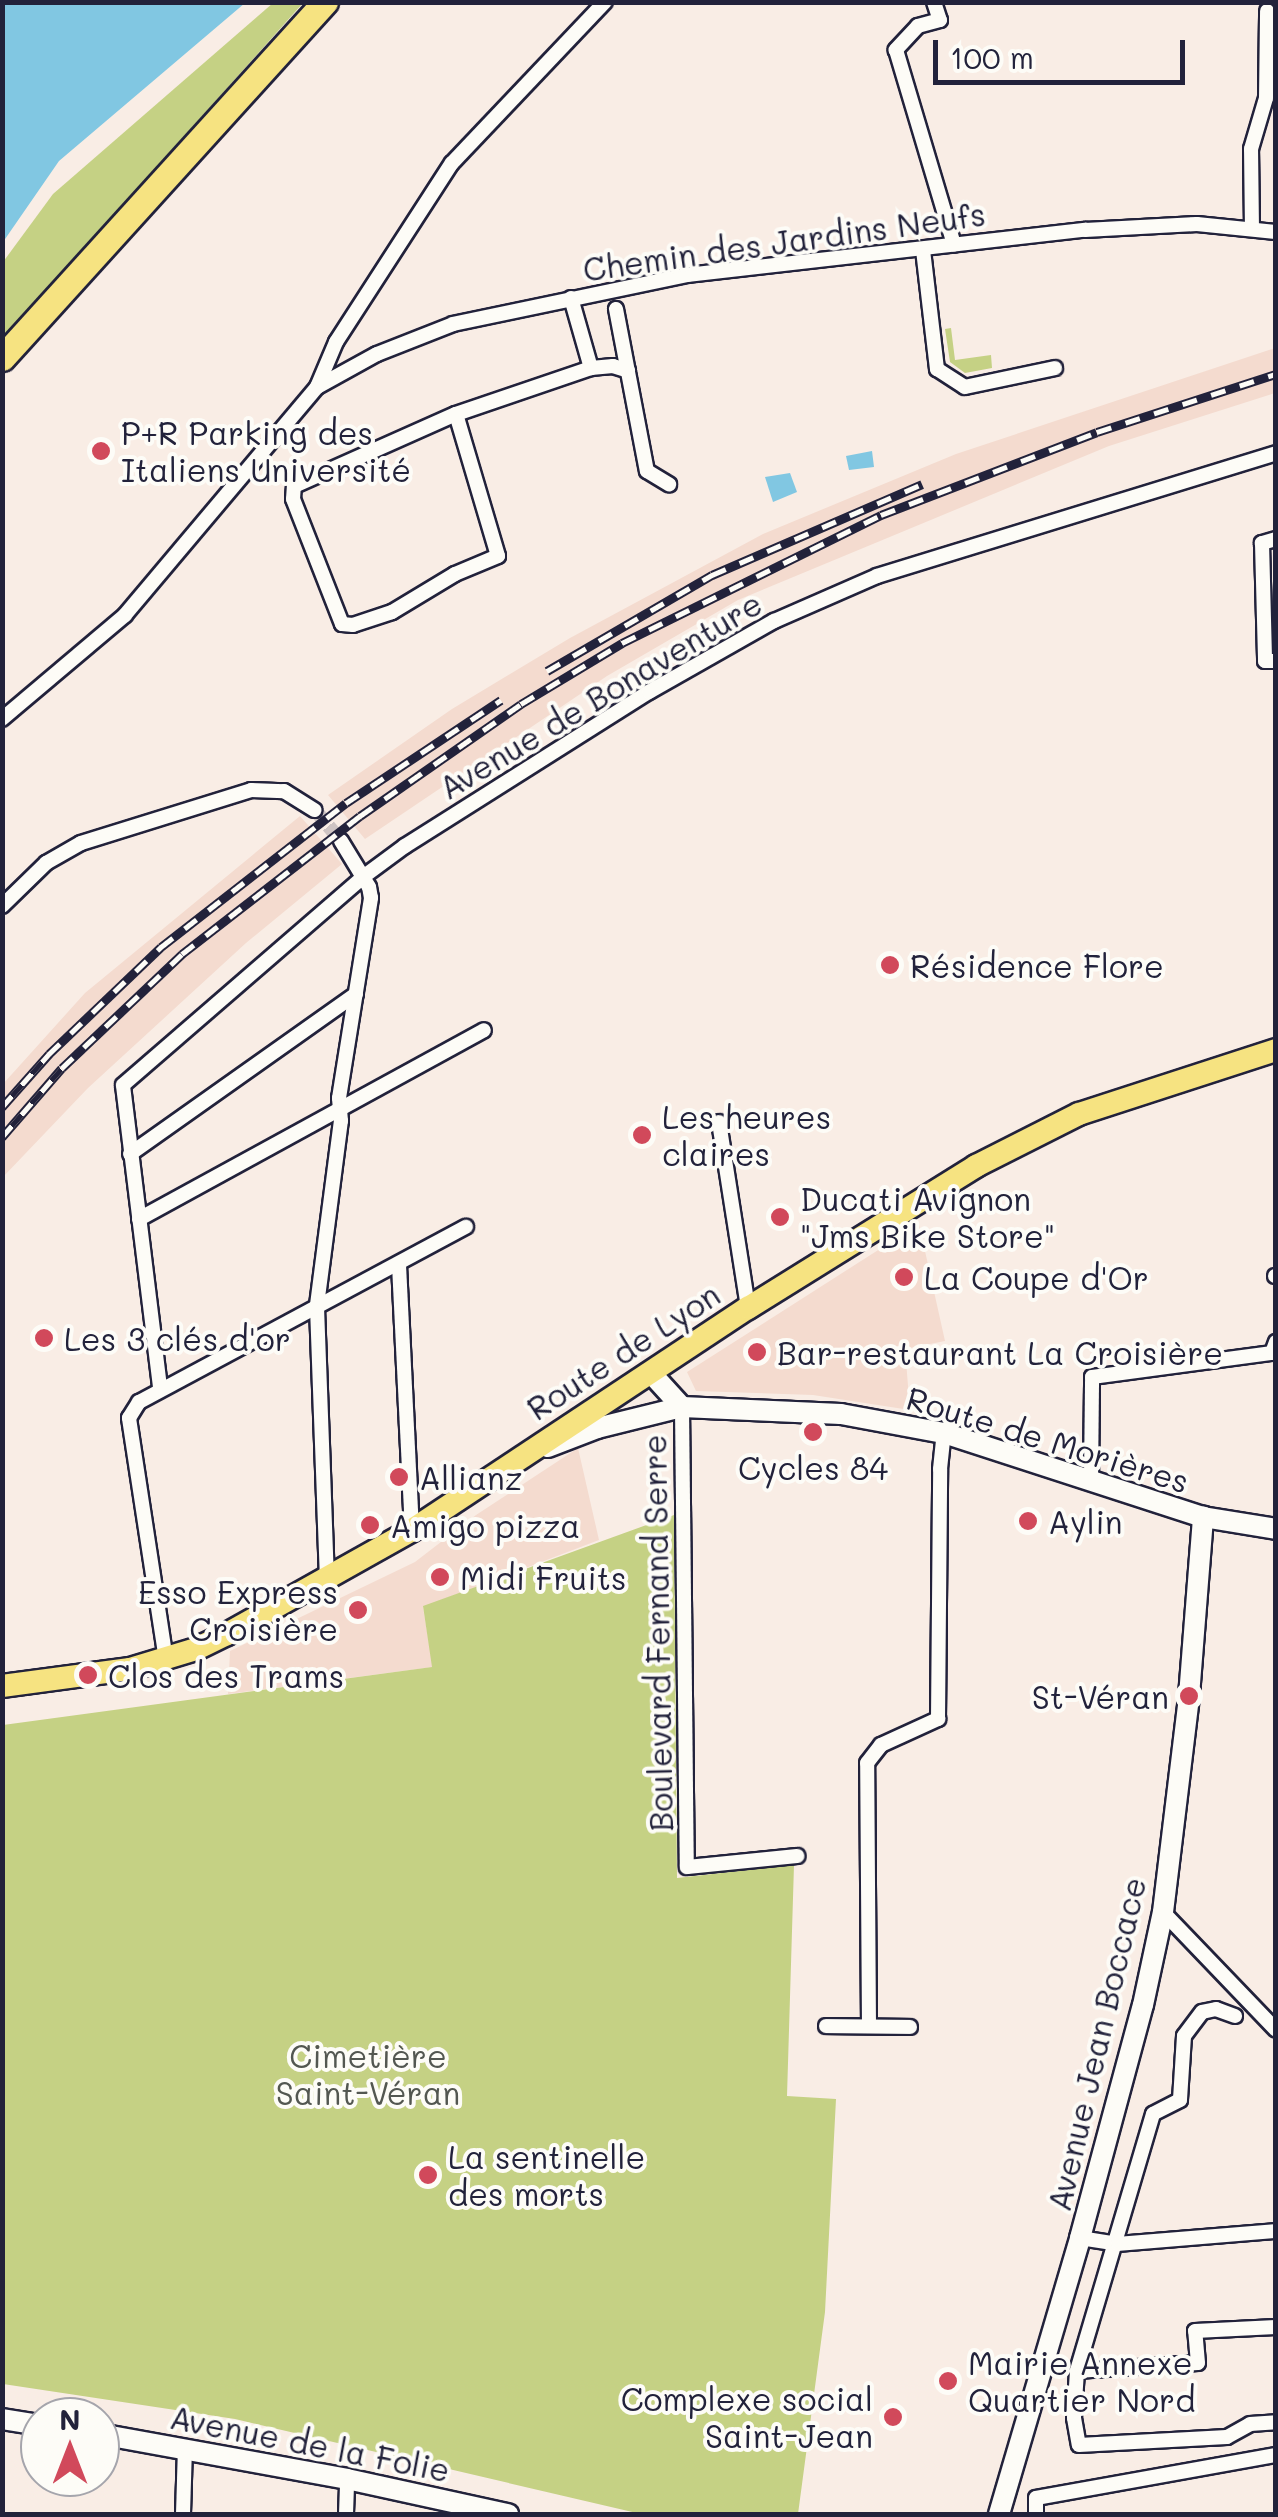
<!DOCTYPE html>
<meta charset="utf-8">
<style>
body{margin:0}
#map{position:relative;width:1278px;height:2517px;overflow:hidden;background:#f9ede5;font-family:Mali,sans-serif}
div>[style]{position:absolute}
.built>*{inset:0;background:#f4dbcf}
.green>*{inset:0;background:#c5d184}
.water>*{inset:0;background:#81c7e2}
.street-tunnel>*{height:14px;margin-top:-7px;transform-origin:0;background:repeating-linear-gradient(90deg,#cec4c3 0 14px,transparent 0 21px)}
.roads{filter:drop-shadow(2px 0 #22223b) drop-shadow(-2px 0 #22223b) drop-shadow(0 2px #22223b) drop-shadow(0 -2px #22223b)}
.street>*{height:14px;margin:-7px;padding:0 7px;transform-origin:7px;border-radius:7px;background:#fdfcf7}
.secondary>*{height:20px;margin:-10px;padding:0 10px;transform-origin:10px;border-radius:10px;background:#fdfcf7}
.primary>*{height:22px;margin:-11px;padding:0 11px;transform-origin:11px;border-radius:11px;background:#f6e381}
.highway>*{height:25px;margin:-12.5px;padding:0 12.5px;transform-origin:12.5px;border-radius:12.5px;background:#f6e381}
.rail>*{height:9px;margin-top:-4.5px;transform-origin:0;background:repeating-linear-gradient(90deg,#fdfcf7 0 15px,#22223b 0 30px);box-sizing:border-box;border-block:2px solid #22223b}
.dots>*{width:28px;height:28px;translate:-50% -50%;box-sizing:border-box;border:5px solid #fdfcf7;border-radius:50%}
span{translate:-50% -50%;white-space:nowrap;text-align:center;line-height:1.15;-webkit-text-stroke:8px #fdfcf7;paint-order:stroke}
.street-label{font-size:32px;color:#22223b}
.poi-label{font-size:32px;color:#22223b}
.left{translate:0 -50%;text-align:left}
.right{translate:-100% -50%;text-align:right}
.park-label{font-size:32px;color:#535751}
.frame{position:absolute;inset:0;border:5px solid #22223b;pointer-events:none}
.north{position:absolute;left:20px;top:2397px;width:100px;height:100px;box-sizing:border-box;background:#fdfcf7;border:2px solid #a5a5ac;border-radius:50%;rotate:0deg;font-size:28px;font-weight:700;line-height:40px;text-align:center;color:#22223b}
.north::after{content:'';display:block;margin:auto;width:35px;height:45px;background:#d1495b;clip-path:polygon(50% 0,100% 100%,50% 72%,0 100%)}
.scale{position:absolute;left:933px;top:40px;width:252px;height:45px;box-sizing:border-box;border:5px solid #22223b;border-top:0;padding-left:12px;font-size:30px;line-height:35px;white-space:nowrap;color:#22223b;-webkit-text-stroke:8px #fdfcf7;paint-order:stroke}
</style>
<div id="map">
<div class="built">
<i style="clip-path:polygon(1275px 348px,1275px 393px,1109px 446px,738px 600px,607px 676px,365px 839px,328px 795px,452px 709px,570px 638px,763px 534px,956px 454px)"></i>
<i style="clip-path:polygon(300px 816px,342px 864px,246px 943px,88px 1088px,3px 1177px,3px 1084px,85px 993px)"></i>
<i style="clip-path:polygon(919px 1224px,945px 1341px,905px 1349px,910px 1410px,813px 1395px,696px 1391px,687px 1372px)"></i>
<i style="clip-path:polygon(578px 1448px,599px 1540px,423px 1607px,433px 1667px,228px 1694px,230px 1651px,415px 1562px,476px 1515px)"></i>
</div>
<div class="green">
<i style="clip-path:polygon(273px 3px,303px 3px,3px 339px,3px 262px,53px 194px)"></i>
<i style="clip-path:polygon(951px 328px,955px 360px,991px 355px,992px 368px,965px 373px,950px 362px,945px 329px)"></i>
<i style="clip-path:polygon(674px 1515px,677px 1878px,794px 1865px,787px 2096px,836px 2099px,825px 2312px,798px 2514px,641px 2514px,235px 2419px,3px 2384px,3px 1725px,432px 1667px,423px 1606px)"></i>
</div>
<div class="water">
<i style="clip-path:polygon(3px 2px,245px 2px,245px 3px,59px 161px,3px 242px)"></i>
<i style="clip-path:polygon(872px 451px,874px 467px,849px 470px,846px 456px)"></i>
<i style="clip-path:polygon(790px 473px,797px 492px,773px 502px,765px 477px)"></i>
</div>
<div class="street-tunnel">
<i style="left:315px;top:810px;width:40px;rotate:50deg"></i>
</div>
<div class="roads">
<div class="street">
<i style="left:934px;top:2px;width:19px;rotate:72deg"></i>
<i style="left:940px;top:20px;width:23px;rotate:165deg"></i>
<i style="left:918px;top:26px;width:33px;rotate:133deg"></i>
<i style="left:896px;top:50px;width:203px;rotate:73.4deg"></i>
<i style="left:1252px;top:229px;width:80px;rotate:-90.7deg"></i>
<i style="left:1251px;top:149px;width:53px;rotate:-73.6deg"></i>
<i style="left:1266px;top:98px;width:87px;rotate:-89.3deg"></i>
<i style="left:923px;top:250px;width:120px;rotate:83.3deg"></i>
<i style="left:937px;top:369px;width:33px;rotate:33deg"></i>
<i style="left:965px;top:387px;width:92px;rotate:-11.9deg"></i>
<i style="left:571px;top:298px;width:73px;rotate:74.1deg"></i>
<i style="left:616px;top:309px;width:165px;rotate:79.2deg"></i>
<i style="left:647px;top:471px;width:26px;rotate:31deg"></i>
<i style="left:317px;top:387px;width:68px;rotate:-28.8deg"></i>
<i style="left:377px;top:354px;width:82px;rotate:-21.5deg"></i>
<i style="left:453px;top:324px;width:239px;rotate:-11.8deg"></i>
<i style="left:687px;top:275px;width:401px;rotate:-6.5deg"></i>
<i style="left:1085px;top:230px;width:112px;rotate:-3.1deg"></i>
<i style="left:1197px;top:224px;width:79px;rotate:5.8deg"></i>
<i style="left:456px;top:414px;width:148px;rotate:73.5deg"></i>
<i style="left:498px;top:556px;width:47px;rotate:157.3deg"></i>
<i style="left:455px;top:574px;width:74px;rotate:148.9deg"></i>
<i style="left:392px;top:612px;width:41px;rotate:161.6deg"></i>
<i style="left:353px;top:625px;width:11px;rotate:-175deg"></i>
<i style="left:342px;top:624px;width:134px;rotate:-111.4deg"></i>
<i style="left:293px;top:499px;width:13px;rotate:-86deg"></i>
<i style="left:294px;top:486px;width:177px;rotate:-24deg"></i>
<i style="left:456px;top:414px;width:143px;rotate:-18.8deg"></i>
<i style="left:591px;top:368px;width:22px;rotate:-5deg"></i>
<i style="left:613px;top:366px;width:16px;rotate:18deg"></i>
<i style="left:1276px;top:539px;width:15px;rotate:164deg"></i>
<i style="left:1262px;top:543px;width:118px;rotate:88.5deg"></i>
<i style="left:1265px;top:661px;width:11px"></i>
<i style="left:2px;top:719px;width:161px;rotate:-40.2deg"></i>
<i style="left:125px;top:615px;width:298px;rotate:-49.9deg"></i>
<i style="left:317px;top:387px;width:49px;rotate:-67.1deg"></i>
<i style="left:336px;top:342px;width:213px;rotate:-57.1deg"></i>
<i style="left:452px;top:163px;width:222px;rotate:-46.5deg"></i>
<i style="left:2px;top:906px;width:62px;rotate:-44.3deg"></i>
<i style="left:46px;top:863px;width:40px;rotate:-29.7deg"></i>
<i style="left:81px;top:843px;width:178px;rotate:-17.3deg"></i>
<i style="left:251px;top:790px;width:33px;rotate:2deg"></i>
<i style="left:284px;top:791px;width:36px;rotate:32deg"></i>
<i style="left:719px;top:1122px;width:188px;rotate:81.1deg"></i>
<i style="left:130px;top:1154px;width:277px;rotate:-35.3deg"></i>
<i style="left:139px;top:1219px;width:393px;rotate:-28.7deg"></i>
<i style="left:399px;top:1265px;width:265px;rotate:87.2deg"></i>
<i style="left:1275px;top:1276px;width:1px"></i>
<i style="left:160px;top:1387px;width:304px;rotate:-97deg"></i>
<i style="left:123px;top:1085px;width:318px;rotate:-40.9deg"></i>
<i style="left:363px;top:877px;width:52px;rotate:-36.4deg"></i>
<i style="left:405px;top:846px;width:289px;rotate:-32.3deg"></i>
<i style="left:649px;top:692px;width:144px;rotate:-29.6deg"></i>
<i style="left:774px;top:621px;width:112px;rotate:-23.6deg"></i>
<i style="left:877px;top:576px;width:418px;rotate:-17.1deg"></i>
<i style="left:682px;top:1407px;width:460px;rotate:89.4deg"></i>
<i style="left:687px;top:1867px;width:111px;rotate:-5.7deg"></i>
<i style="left:1091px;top:1480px;width:103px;rotate:-89.4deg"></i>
<i style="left:1092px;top:1377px;width:182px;rotate:-7.6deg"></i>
<i style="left:1272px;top:1353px;width:12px;rotate:-70deg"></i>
<i style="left:327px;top:1580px;width:275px;rotate:-92.1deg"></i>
<i style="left:317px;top:1305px;width:186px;rotate:-82.6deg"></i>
<i style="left:341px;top:1121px;width:23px;rotate:-95deg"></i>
<i style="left:339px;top:1098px;width:203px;rotate:-80.9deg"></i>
<i style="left:371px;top:898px;width:11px;rotate:-100deg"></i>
<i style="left:369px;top:887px;width:54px;rotate:-121.3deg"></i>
<i style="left:166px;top:1660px;width:245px;rotate:-98.7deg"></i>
<i style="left:129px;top:1418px;width:19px;rotate:-58deg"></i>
<i style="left:139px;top:1402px;width:371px;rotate:-28.2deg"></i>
<i style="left:1163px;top:1912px;width:163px;rotate:46.2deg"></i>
<i style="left:1235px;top:2016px;width:20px;rotate:-160deg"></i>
<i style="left:1216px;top:2009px;width:14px;rotate:168deg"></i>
<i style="left:1202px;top:2012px;width:30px;rotate:127deg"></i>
<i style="left:1184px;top:2036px;width:64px;rotate:93.6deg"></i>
<i style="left:1180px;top:2100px;width:30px;rotate:153deg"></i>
<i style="left:1153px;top:2114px;width:268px;rotate:106.5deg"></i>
<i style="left:1077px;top:2371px;width:47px;rotate:93.7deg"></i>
<i style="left:1074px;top:2418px;width:27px;rotate:80deg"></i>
<i style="left:1079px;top:2445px;width:148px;rotate:-3.1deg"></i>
<i style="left:1227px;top:2437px;width:26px;rotate:-29deg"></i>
<i style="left:1250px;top:2424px;width:26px;rotate:-4deg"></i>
<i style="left:826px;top:2026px;width:84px;rotate:0.7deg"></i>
<i style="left:869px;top:2026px;width:263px;rotate:-90.4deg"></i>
<i style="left:867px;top:1763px;width:23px;rotate:-52deg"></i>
<i style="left:881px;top:1745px;width:63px;rotate:-24.5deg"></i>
<i style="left:938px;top:1719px;width:250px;rotate:-89.5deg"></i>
<i style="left:940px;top:1469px;width:36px;rotate:-84deg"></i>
<i style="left:1080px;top:2238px;width:38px;rotate:9deg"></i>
<i style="left:1118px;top:2244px;width:159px;rotate:-4.7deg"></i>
<i style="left:1077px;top:2371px;width:121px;rotate:-3.8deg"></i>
<i style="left:1198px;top:2363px;width:32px;rotate:-95deg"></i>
<i style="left:1195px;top:2331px;width:81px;rotate:-2.8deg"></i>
<i style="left:183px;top:2514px;width:66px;rotate:-88.3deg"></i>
<i style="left:346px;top:2514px;width:35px;rotate:-88deg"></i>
<i style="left:1036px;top:2514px;width:16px;rotate:-90deg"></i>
<i style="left:1036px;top:2498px;width:244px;rotate:-10.2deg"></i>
</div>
<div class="secondary">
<i style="left:650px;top:1372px;width:47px;rotate:47.6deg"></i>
<i style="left:548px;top:1447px;width:53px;rotate:-21.2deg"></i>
<i style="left:597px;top:1428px;width:88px;rotate:-13.9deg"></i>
<i style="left:682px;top:1407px;width:159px;rotate:2.5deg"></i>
<i style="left:841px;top:1414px;width:105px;rotate:10.5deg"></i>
<i style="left:944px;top:1433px;width:272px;rotate:18deg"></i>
<i style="left:1203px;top:1517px;width:74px;rotate:9.3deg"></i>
<i style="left:2px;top:2419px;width:38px;rotate:9deg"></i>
<i style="left:100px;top:2434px;width:251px;rotate:10.3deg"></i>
<i style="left:347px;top:2479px;width:165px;rotate:12.3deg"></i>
<i style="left:999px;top:2514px;width:288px;rotate:-73.6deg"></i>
<i style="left:1080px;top:2238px;width:241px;rotate:-74.9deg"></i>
<i style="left:1143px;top:2005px;width:95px;rotate:-77.9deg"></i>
<i style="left:1163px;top:1912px;width:218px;rotate:-83.1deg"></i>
<i style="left:1189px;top:1696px;width:180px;rotate:-85.5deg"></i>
</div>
<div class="primary">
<i style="left:2px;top:1686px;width:129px;rotate:-7.6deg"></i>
<i style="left:130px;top:1669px;width:69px;rotate:-16.9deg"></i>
<i style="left:196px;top:1649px;width:34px;rotate:-26deg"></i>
<i style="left:227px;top:1634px;width:212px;rotate:-29.3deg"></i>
<i style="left:412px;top:1530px;width:403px;rotate:-33.5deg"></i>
<i style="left:748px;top:1308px;width:269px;rotate:-31.9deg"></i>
<i style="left:976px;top:1166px;width:115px;rotate:-26.8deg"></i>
<i style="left:1079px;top:1114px;width:207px;rotate:-18deg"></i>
</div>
<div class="highway">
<i style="left:2px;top:358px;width:481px;rotate:-47.8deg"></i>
</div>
</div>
<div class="rail">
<i style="left:547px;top:671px;width:191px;rotate:-30.2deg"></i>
<i style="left:712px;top:575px;width:229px;rotate:-23.4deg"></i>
<i style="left:2px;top:1107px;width:71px;rotate:-48.4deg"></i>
<i style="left:49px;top:1054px;width:155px;rotate:-43.7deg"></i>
<i style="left:161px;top:947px;width:234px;rotate:-37.9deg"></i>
<i style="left:346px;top:803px;width:186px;rotate:-33.6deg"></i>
<i style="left:2px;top:1137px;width:91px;rotate:-49deg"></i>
<i style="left:62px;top:1068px;width:166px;rotate:-43.5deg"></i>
<i style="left:182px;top:954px;width:225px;rotate:-37.8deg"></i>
<i style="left:360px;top:816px;width:196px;rotate:-34.8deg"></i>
<i style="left:521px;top:704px;width:118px;rotate:-31.1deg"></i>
<i style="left:622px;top:643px;width:289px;rotate:-26.3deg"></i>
<i style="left:881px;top:515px;width:231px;rotate:-21deg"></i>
<i style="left:1097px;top:432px;width:188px;rotate:-18deg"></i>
</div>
<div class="dots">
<i style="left:101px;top:451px;background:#d1495b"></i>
<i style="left:890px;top:965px;background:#d1495b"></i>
<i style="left:642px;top:1135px;background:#d1495b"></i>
<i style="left:780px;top:1217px;background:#d1495b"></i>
<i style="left:904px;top:1277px;background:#d1495b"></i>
<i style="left:44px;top:1338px;background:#d1495b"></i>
<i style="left:757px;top:1352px;background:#d1495b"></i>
<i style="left:813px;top:1432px;background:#d1495b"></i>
<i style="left:399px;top:1477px;background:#d1495b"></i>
<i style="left:1028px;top:1521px;background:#d1495b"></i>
<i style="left:370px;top:1525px;background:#d1495b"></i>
<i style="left:440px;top:1577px;background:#d1495b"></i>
<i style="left:358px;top:1610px;background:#d1495b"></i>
<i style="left:88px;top:1675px;background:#d1495b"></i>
<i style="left:1189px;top:1696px;background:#d1495b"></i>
<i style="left:428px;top:2175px;background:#d1495b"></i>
<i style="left:948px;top:2381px;background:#d1495b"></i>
<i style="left:893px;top:2417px;background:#d1495b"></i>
</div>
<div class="street-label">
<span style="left:784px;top:241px;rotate:-8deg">Chemin des Jardins Neufs</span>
<span style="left:600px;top:695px;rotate:-31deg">Avenue de Bonaventure</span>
<span style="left:623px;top:1351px;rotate:-33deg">Route de Lyon</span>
<span style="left:1048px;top:1439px;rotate:17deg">Route de Morières</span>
<span style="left:657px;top:1633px;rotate:-91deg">Boulevard Fernand Serre</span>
<span style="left:1096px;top:2044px;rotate:-77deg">Avenue Jean Boccace</span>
<span style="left:310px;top:2443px;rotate:11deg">Avenue de la Folie</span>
</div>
<div class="poi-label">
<span class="left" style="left:121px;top:451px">P+R Parking des<br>Italiens Université</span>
<span class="left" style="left:910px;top:965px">Résidence Flore</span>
<span class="left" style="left:662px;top:1135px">Les heures<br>claires</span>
<span class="left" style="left:800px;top:1217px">Ducati Avignon<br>"Jms Bike Store"</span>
<span class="left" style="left:924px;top:1277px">La Coupe d'Or</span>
<span class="left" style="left:64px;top:1338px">Les 3 clés d'or</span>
<span class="left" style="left:777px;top:1352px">Bar-restaurant La Croisière</span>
<span style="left:813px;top:1467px">Cycles 84</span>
<span class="left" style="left:419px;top:1477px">Allianz</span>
<span class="left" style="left:1048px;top:1521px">Aylin</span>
<span class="left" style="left:390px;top:1525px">Amigo pizza</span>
<span class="left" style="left:460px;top:1577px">Midi Fruits</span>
<span class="right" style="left:338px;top:1610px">Esso Express<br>Croisière</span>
<span class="left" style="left:108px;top:1675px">Clos des Trams</span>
<span class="right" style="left:1169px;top:1696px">St-Véran</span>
<span class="left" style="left:448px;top:2175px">La sentinelle<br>des morts</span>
<span class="left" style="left:968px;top:2381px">Mairie Annexe<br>Quartier Nord</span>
<span class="right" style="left:873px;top:2417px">Complexe social<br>Saint-Jean</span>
</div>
<div class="park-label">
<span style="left:368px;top:2074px">Cimetière<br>Saint-Véran</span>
</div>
<div class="frame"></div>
<div class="north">N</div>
<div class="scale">100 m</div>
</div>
